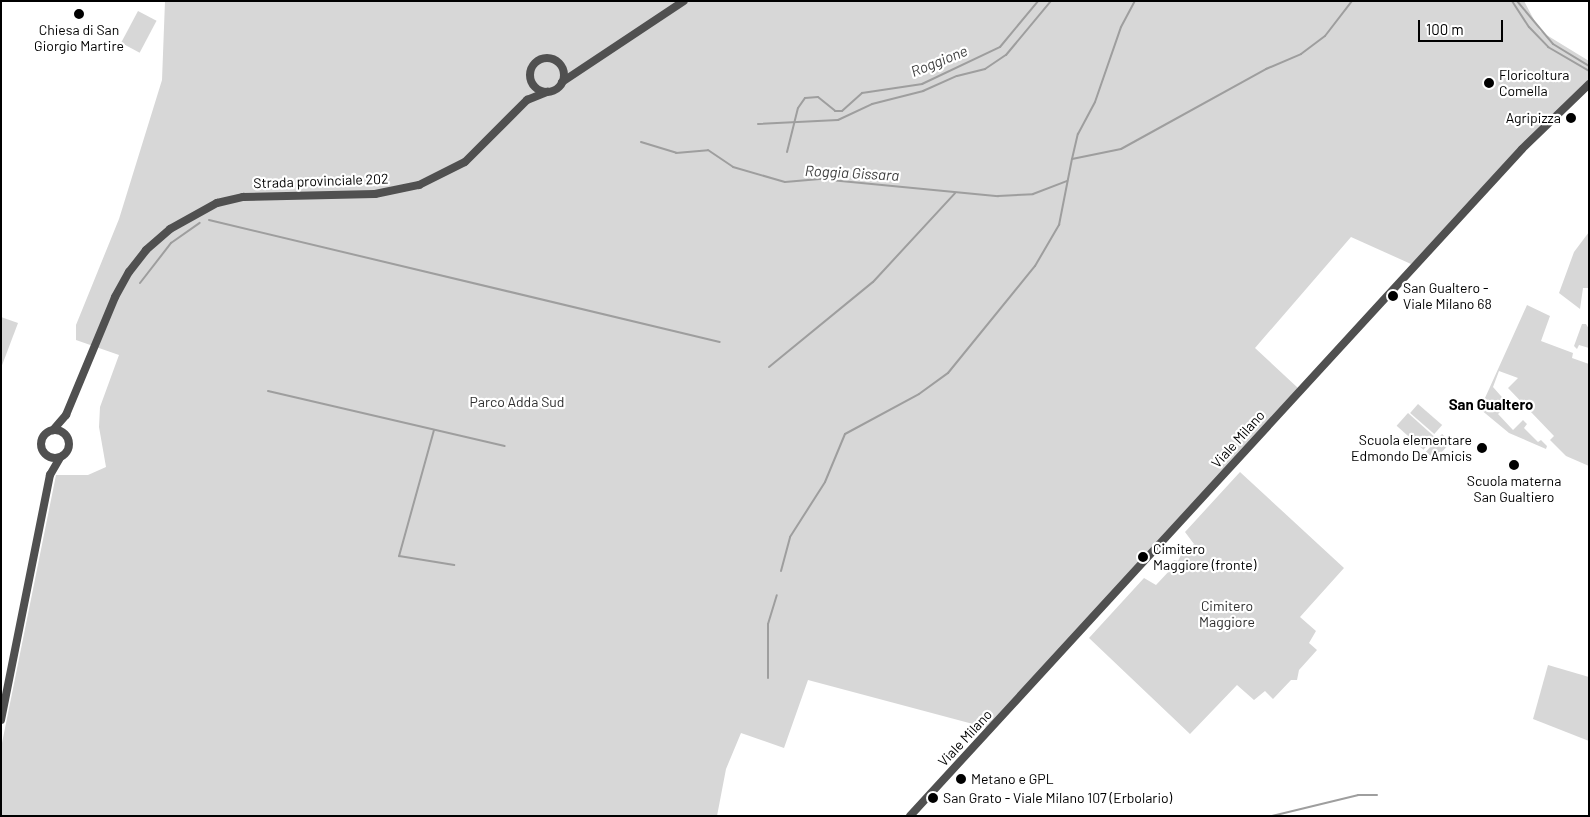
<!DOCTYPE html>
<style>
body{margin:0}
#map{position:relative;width:1590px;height:817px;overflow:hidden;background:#fff;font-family:Barlow,sans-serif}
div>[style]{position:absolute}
.green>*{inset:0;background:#d7d7d7;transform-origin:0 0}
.stream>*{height:2px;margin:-1px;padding:0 1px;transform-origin:1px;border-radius:1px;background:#9e9e9e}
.tertiary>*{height:8px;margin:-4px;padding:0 4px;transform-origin:4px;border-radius:4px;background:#505050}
.tertiary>.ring{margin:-4px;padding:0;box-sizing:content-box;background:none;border:8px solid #505050;border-radius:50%}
.dots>*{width:14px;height:14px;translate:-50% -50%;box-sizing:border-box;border:2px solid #fff;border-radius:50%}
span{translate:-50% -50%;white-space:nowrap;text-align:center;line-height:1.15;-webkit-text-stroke:4.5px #fff;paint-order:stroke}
.poi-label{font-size:14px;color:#000}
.left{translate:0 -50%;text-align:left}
.right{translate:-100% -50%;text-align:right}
.street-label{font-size:14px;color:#000}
.park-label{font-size:14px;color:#2e2e2e}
.water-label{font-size:15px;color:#3f3f3f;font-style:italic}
.neighbourhood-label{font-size:15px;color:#000;font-weight:700}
.frame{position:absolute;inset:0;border:2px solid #000;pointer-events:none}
.scale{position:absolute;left:1418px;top:20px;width:85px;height:22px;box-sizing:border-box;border:2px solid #000;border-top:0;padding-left:6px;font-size:15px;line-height:18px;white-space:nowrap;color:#000;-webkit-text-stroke:4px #fff;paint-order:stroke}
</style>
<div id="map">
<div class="green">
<i style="clip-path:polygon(165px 1px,1524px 1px,1540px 31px,1589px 61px,1589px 81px,1521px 146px,1411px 264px,1351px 237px,1255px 348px,1298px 388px,988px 728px,808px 680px,784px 748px,741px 733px,726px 769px,717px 816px,1px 816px,1px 748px,56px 475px,88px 475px,106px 467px,99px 427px,100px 407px,119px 355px,76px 340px,76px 325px,119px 219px,162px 80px)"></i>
<i style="left:138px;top:11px;width:21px;height:36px;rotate:28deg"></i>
<i style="clip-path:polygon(1589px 232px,1589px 288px,1583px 288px,1580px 309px,1559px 293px,1574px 252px)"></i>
<i style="clip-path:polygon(1527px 305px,1550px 316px,1541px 341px,1573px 353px,1572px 358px,1589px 364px,1589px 466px,1566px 456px,1550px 440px,1554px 436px,1508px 388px,1518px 378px,1499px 371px,1493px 387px,1508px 404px,1498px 414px,1513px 430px,1523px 420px,1527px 424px,1524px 428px,1538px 442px,1541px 440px,1547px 446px,1546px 449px,1509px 433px,1480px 409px)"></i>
<i style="clip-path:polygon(1px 317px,18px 323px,1px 368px)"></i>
<i style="clip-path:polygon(1582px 324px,1586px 324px,1589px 329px,1589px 348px,1579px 345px,1577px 349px,1574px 346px)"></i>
<i style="left:1418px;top:404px;width:32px;height:12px;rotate:41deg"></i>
<i style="left:1408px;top:413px;width:36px;height:17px;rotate:42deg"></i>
<i style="left:1442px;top:434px;width:12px;height:24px;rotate:42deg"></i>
<i style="clip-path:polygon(1240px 472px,1344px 568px,1300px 617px,1316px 631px,1309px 643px,1317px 650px,1299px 670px,1297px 680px,1291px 680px,1273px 699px,1265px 691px,1254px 700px,1237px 685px,1190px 734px,1089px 638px,1144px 578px,1156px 585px,1171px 569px,1170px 565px,1174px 560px,1178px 561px,1182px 553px,1194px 544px,1185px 532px)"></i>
<i style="clip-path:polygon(1548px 665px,1589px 677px,1589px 741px,1533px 719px)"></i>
</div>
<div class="stream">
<i style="left:1512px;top:1px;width:31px;rotate:57deg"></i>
<i style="left:1529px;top:27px;width:28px;rotate:46deg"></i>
<i style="left:1548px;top:47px;width:48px;rotate:30.3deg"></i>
<i style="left:1517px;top:1px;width:56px;rotate:50.1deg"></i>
<i style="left:1553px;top:44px;width:42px;rotate:31.4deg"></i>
<i style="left:758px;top:124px;width:80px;rotate:-2.9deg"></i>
<i style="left:838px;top:120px;width:38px;rotate:-25deg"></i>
<i style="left:872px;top:104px;width:53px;rotate:-14.3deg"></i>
<i style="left:923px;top:91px;width:37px;rotate:-24deg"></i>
<i style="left:957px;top:76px;width:29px;rotate:-14deg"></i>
<i style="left:985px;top:69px;width:25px;rotate:-34deg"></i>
<i style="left:1006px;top:55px;width:70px;rotate:-50.2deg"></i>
<i style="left:641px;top:142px;width:37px;rotate:17deg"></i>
<i style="left:676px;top:153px;width:32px;rotate:-5deg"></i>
<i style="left:708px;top:150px;width:30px;rotate:34deg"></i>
<i style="left:733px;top:167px;width:54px;rotate:16.1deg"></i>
<i style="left:785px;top:182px;width:35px;rotate:-5deg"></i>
<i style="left:820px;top:179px;width:179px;rotate:5.5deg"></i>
<i style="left:998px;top:196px;width:35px;rotate:-3deg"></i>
<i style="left:1033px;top:194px;width:36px;rotate:-21deg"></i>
<i style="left:787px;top:152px;width:45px;rotate:-76deg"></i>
<i style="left:798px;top:108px;width:12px;rotate:-55deg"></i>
<i style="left:805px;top:98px;width:13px;rotate:-4deg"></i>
<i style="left:818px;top:97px;width:22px;rotate:39deg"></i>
<i style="left:835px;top:111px;width:7px"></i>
<i style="left:842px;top:111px;width:27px;rotate:-42deg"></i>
<i style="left:862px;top:93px;width:61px;rotate:-8.5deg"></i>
<i style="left:922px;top:84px;width:86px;rotate:-25.4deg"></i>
<i style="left:1000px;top:47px;width:60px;rotate:-50.4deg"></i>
<i style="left:1072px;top:159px;width:26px;rotate:-77deg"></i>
<i style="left:1078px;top:134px;width:36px;rotate:-62deg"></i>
<i style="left:1095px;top:102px;width:79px;rotate:-70.9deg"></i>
<i style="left:1121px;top:27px;width:30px;rotate:-62deg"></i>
<i style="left:209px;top:220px;width:525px;rotate:13.43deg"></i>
<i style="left:140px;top:283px;width:51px;rotate:-52.2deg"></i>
<i style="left:171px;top:243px;width:35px;rotate:-35deg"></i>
<i style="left:769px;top:367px;width:134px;rotate:-39.3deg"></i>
<i style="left:873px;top:282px;width:121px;rotate:-47.3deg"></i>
<i style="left:268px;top:391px;width:243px;rotate:13.1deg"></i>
<i style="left:434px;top:430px;width:131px;rotate:105.5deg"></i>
<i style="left:399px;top:556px;width:56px;rotate:9.3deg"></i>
<i style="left:781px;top:571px;width:35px;rotate:-75deg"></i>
<i style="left:790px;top:537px;width:65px;rotate:-57.5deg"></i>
<i style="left:825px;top:482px;width:52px;rotate:-67.4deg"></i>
<i style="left:845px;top:434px;width:84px;rotate:-28.4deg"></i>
<i style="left:919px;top:394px;width:36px;rotate:-36deg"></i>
<i style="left:948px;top:373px;width:138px;rotate:-50.9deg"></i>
<i style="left:1035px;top:266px;width:48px;rotate:-59.7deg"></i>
<i style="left:1059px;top:225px;width:67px;rotate:-78.9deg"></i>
<i style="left:1072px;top:159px;width:50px;rotate:-11.5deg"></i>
<i style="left:1121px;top:149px;width:166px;rotate:-28.9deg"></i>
<i style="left:1266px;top:69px;width:38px;rotate:-23deg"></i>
<i style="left:1301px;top:54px;width:30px;rotate:-37deg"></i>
<i style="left:1325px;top:36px;width:44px;rotate:-52.4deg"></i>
<i style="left:768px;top:678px;width:54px;rotate:-90deg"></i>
<i style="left:768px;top:624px;width:30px;rotate:-73deg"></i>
<i style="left:1272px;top:816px;width:89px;rotate:-13.7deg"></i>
<i style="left:1358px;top:795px;width:19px"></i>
</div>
<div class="tertiary">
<i class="ring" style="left:530px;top:58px;width:26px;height:26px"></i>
<i style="left:562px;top:82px;width:146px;rotate:-33.6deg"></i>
<i class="ring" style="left:41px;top:430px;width:20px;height:20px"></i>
<i style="left:53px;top:430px;width:20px;rotate:-49deg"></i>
<i style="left:66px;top:415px;width:128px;rotate:-67.4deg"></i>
<i style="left:115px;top:297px;width:29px;rotate:-61deg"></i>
<i style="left:129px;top:272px;width:28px;rotate:-52deg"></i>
<i style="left:146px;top:250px;width:32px;rotate:-41deg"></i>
<i style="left:170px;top:229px;width:54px;rotate:-29deg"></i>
<i style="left:217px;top:203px;width:27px;rotate:-13deg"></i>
<i style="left:243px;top:197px;width:132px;rotate:-1.3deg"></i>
<i style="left:375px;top:194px;width:45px;rotate:-11.6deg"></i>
<i style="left:419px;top:185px;width:51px;rotate:-26.6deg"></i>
<i style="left:465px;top:162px;width:88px;rotate:-45deg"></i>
<i style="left:527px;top:100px;width:22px;rotate:-22deg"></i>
<i style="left:1px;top:720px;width:250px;rotate:-78.7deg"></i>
<i style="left:50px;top:475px;width:20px;rotate:-60deg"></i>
<i style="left:910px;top:816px;width:905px;rotate:-47.46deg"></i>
<i style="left:1522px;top:149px;width:93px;rotate:-44.1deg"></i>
</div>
<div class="dots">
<i style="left:79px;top:14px;background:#000"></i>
<i style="left:1489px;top:83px;background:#000"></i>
<i style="left:1571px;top:118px;background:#000"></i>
<i style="left:1393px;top:296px;background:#000"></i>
<i style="left:1482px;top:448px;background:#000"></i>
<i style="left:1514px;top:465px;background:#000"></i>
<i style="left:1143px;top:557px;background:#000"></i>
<i style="left:961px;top:779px;background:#000"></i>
<i style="left:933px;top:798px;background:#000"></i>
</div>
<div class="poi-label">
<span style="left:79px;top:38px">Chiesa di San<br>Giorgio Martire</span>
<span class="left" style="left:1499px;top:83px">Floricoltura<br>Comella</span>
<span class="right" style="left:1561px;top:118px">Agripizza</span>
<span class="left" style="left:1403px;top:296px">San Gualtero -<br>Viale Milano 68</span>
<span class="right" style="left:1472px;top:448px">Scuola elementare<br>Edmondo De Amicis</span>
<span style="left:1514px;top:489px">Scuola materna<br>San Gualtiero</span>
<span class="left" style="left:1153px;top:557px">Cimitero<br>Maggiore (fronte)</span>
<span class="left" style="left:971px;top:779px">Metano e GPL</span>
<span class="left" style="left:943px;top:798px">San Grato - Viale Milano 107 (Erbolario)</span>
</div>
<div class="street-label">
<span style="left:321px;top:181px;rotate:-2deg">Strada provinciale 202</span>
<span style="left:1238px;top:439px;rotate:-48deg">Viale Milano</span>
<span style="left:965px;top:738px;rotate:-47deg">Viale Milano</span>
</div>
<div class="park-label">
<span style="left:517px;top:402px">Parco Adda Sud</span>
<span style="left:1227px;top:614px">Cimitero<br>Maggiore</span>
</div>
<div class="water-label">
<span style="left:939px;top:61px;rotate:-22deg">Roggione</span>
<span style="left:852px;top:173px;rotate:3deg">Roggia Gissara</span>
</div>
<div class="neighbourhood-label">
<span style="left:1491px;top:405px">San Gualtero</span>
</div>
<div class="frame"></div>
<div class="scale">100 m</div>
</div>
